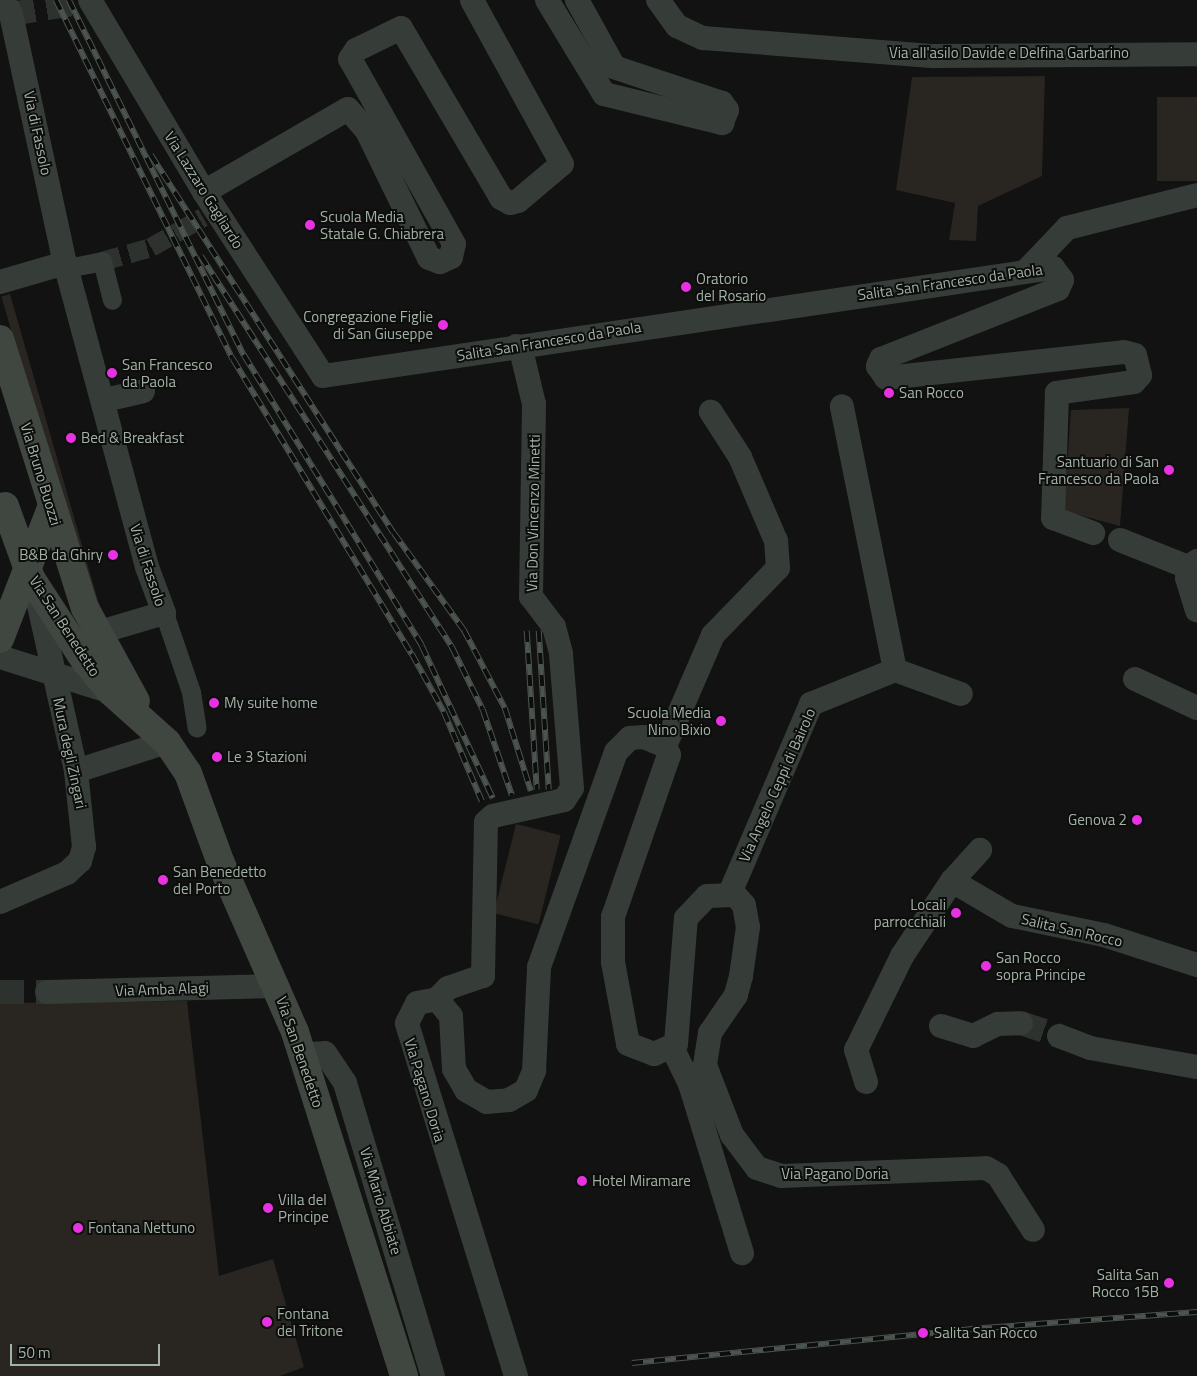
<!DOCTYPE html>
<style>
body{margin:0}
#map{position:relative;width:1197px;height:1376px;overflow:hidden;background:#111211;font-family:"Titillium Web",sans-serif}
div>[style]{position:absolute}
.green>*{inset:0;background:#292521;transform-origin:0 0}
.pedestrian-tunnel>*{height:19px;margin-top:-9.5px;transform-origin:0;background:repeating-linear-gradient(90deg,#2e322e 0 19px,transparent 0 28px)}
.minor-tunnel>*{height:24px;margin-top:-12px;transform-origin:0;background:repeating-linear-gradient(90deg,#2e322e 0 24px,transparent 0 36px)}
.pedestrian>*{height:19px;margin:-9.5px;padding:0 9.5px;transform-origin:9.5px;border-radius:9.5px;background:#363c38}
.minor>*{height:24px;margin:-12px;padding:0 12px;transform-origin:12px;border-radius:12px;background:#363c38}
.secondary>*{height:28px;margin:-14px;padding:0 14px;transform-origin:14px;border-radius:14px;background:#404741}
.rail>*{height:5.5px;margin-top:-2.75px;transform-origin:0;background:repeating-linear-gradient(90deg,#0c0d0c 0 11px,#4c544e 0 22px);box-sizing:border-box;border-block:1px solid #4c544e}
.dots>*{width:14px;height:14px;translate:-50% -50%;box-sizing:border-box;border:2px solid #0c0d0c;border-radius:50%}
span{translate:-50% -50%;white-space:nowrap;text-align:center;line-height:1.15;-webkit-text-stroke:4px #0c0d0c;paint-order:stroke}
.street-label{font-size:15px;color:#a2b2a4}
.poi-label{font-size:15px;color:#a2b2a4}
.left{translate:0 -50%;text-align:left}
.right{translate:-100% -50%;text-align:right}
.scale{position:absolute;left:10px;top:1344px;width:150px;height:22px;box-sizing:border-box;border:2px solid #a2b2a4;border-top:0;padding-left:6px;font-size:15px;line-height:18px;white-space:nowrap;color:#a2b2a4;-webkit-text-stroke:4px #0c0d0c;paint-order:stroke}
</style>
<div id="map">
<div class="green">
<i style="clip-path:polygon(1045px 76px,1042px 176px,978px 206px,976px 241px,949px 240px,955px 203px,896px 190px,912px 77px)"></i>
<i style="left:1197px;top:97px;width:84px;height:40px;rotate:90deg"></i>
<i style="left:10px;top:294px;width:334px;height:9px;rotate:74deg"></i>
<i style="clip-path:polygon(1129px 408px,1120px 526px,1064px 511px,1071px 410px)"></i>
<i style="left:516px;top:824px;width:46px;height:92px;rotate:14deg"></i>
<i style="clip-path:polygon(187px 1001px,219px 1276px,273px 1259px,304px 1367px,280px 1376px,0 1376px,0 1003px)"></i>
</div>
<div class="pedestrian-tunnel">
<i style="left:102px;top:261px;width:51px;rotate:-15.9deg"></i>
<i style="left:151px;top:247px;width:60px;rotate:-30deg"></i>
</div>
<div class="minor-tunnel">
<i style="left:11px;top:14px;width:81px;rotate:-9.2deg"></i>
<i style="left:0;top:992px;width:47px"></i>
<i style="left:1021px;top:1023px;width:40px;rotate:18.9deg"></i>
</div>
<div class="pedestrian">
<i style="left:67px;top:268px;width:36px;rotate:-11deg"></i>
<i style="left:102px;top:261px;width:40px;rotate:75.6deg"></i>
<i style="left:164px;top:613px;width:83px;rotate:71.1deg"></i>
<i style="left:191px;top:692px;width:36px;rotate:81deg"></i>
</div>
<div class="minor">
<i style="left:3px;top:0;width:16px;rotate:60deg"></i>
<i style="left:11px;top:14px;width:255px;rotate:77.8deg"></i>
<i style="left:65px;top:263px;width:315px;rotate:74.9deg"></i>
<i style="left:147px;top:567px;width:49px;rotate:69.7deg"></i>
<i style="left:164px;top:613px;width:70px;rotate:163.4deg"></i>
<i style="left:90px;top:0;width:223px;rotate:59.3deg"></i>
<i style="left:204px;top:192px;width:219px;rotate:57.1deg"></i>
<i style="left:323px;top:376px;width:738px;rotate:-8.42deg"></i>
<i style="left:1053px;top:268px;width:15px;rotate:53deg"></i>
<i style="left:1062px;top:280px;width:10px;rotate:114deg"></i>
<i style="left:1058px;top:289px;width:190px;rotate:158.4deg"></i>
<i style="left:881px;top:359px;width:8px;rotate:113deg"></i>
<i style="left:878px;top:366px;width:14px;rotate:56deg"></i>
<i style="left:886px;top:378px;width:239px;rotate:-6.2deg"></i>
<i style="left:1124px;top:352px;width:11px;rotate:15deg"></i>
<i style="left:1135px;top:355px;width:21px;rotate:76deg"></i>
<i style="left:1140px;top:375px;width:9px;rotate:131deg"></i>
<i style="left:1134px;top:382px;width:78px;rotate:171.9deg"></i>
<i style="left:1057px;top:393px;width:125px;rotate:91.8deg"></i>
<i style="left:1053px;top:518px;width:43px;rotate:20.6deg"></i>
<i style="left:547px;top:0;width:110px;rotate:58.8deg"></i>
<i style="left:604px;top:94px;width:122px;rotate:13.8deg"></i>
<i style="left:722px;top:123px;width:14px;rotate:-69deg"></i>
<i style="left:727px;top:110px;width:9px;rotate:-126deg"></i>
<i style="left:722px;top:103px;width:114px;rotate:-161.6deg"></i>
<i style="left:614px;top:67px;width:77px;rotate:-118.9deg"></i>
<i style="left:658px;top:0;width:32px;rotate:54deg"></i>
<i style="left:677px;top:26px;width:29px;rotate:25deg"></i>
<i style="left:703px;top:38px;width:232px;rotate:4.5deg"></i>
<i style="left:934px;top:56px;width:263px;rotate:-0.4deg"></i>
<i style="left:204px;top:192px;width:166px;rotate:-30deg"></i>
<i style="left:348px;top:109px;width:29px;rotate:49deg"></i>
<i style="left:367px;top:131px;width:141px;rotate:64deg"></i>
<i style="left:429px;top:258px;width:12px;rotate:20deg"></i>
<i style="left:440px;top:262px;width:12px;rotate:-24deg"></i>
<i style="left:451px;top:257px;width:13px;rotate:-77deg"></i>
<i style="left:454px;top:244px;width:212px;rotate:-119.3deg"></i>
<i style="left:350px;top:59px;width:11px;rotate:-56deg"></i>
<i style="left:356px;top:50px;width:50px;rotate:-26.1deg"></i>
<i style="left:401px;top:28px;width:197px;rotate:59.5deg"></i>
<i style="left:501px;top:198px;width:10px;rotate:29deg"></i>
<i style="left:510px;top:203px;width:8px;rotate:-14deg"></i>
<i style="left:518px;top:201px;width:57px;rotate:-40.1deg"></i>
<i style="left:562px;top:164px;width:187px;rotate:-118.8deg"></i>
<i style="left:1027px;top:270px;width:58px;rotate:-46.4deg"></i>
<i style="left:1067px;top:228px;width:134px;rotate:-14.2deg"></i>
<i style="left:0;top:282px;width:68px;rotate:-16.3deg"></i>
<i style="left:105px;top:400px;width:39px;rotate:-13deg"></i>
<i style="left:1120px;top:540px;width:73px;rotate:21.7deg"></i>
<i style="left:1188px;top:567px;width:11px;rotate:-34deg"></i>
<i style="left:1188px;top:567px;width:11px;rotate:95deg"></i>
<i style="left:1187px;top:578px;width:34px;rotate:73deg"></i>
<i style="left:0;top:657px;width:116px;rotate:17.5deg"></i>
<i style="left:895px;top:670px;width:70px;rotate:20deg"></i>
<i style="left:1135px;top:679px;width:68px;rotate:25.1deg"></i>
<i style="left:665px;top:746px;width:121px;rotate:-66.6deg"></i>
<i style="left:713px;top:635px;width:93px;rotate:-45.9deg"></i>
<i style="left:778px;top:568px;width:27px;rotate:-94deg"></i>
<i style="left:776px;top:541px;width:91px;rotate:-113.2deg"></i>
<i style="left:740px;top:457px;width:54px;rotate:-122.8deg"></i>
<i style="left:76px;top:771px;width:96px;rotate:-17.7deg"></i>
<i style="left:952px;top:881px;width:42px;rotate:-47.9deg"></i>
<i style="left:730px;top:893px;width:206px;rotate:-66.8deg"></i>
<i style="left:811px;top:704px;width:91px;rotate:-22deg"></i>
<i style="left:895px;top:670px;width:269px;rotate:-101.4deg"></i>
<i style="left:0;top:902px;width:73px;rotate:-23.4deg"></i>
<i style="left:67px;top:873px;width:18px;rotate:-43deg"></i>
<i style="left:80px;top:861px;width:15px;rotate:-74deg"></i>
<i style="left:84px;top:847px;width:76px;rotate:-96deg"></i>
<i style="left:76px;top:771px;width:179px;rotate:-102.6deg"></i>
<i style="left:47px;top:992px;width:230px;rotate:-1.5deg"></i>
<i style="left:437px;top:999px;width:16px;rotate:-45deg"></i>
<i style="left:448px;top:988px;width:37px;rotate:-19deg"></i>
<i style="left:483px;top:976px;width:154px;rotate:-88.9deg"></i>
<i style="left:486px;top:822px;width:9px;rotate:-41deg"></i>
<i style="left:493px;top:816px;width:73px;rotate:-12.7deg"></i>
<i style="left:564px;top:800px;width:14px;rotate:-56deg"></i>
<i style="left:572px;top:788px;width:135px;rotate:-94.7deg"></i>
<i style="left:561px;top:653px;width:27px;rotate:-105deg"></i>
<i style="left:554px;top:627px;width:38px;rotate:-127deg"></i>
<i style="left:531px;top:597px;width:193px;rotate:-89.1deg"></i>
<i style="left:534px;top:404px;width:51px;rotate:-103.5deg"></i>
<i style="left:522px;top:354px;width:10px;rotate:-127deg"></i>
<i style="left:941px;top:1026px;width:34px;rotate:17deg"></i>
<i style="left:973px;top:1036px;width:28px;rotate:-26deg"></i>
<i style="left:998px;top:1024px;width:23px;rotate:-2deg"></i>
<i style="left:1059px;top:1036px;width:33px;rotate:21deg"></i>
<i style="left:1090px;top:1048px;width:109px;rotate:10.1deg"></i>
<i style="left:672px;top:1047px;width:41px;rotate:64.1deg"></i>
<i style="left:690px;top:1084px;width:177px;rotate:72.9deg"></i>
<i style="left:302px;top:1054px;width:23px;rotate:-2deg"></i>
<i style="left:325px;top:1053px;width:36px;rotate:56deg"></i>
<i style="left:345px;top:1083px;width:306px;rotate:73.3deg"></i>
<i style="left:866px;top:1082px;width:34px;rotate:-107deg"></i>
<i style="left:856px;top:1050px;width:105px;rotate:-63.9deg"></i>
<i style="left:902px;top:956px;width:90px;rotate:-56.3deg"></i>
<i style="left:952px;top:881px;width:69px;rotate:30.3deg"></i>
<i style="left:1012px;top:916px;width:94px;rotate:11.7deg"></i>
<i style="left:1104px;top:935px;width:98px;rotate:17.9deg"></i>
<i style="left:516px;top:1376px;width:369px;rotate:-107.2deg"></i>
<i style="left:407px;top:1023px;width:22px;rotate:-63deg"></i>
<i style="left:417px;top:1003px;width:20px;rotate:-11deg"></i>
<i style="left:437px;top:999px;width:22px;rotate:51deg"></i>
<i style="left:451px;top:1016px;width:53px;rotate:86.8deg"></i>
<i style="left:454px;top:1069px;width:24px;rotate:60deg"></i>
<i style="left:466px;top:1090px;width:24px;rotate:30deg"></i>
<i style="left:487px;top:1102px;width:22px;rotate:-5deg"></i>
<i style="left:509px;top:1100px;width:20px;rotate:-30deg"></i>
<i style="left:526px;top:1090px;width:21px;rotate:-67deg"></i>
<i style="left:534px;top:1071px;width:104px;rotate:-87.2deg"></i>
<i style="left:539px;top:967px;width:228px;rotate:-70.3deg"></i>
<i style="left:616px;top:752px;width:20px;rotate:-45deg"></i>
<i style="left:630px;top:738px;width:14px;rotate:-4deg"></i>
<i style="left:644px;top:737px;width:23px;rotate:23deg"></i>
<i style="left:665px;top:746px;width:10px;rotate:66deg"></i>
<i style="left:669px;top:755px;width:171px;rotate:109.1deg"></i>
<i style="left:613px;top:917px;width:45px;rotate:90deg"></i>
<i style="left:613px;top:962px;width:83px;rotate:79.6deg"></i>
<i style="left:628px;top:1044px;width:28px;rotate:21deg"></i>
<i style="left:654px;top:1054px;width:24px;rotate:-24deg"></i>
<i style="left:676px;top:1044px;width:126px;rotate:-85.5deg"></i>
<i style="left:686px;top:918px;width:30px;rotate:-46deg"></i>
<i style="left:707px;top:896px;width:28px;rotate:-2deg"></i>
<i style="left:735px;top:895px;width:13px;rotate:48deg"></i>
<i style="left:744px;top:905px;width:22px;rotate:80deg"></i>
<i style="left:748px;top:927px;width:49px;rotate:98.1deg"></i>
<i style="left:741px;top:976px;width:20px;rotate:105deg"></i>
<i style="left:736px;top:995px;width:46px;rotate:124.4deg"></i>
<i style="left:710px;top:1033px;width:32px;rotate:99deg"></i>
<i style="left:705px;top:1065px;width:75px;rotate:68.9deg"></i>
<i style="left:732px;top:1135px;width:41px;rotate:52.9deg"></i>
<i style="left:757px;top:1168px;width:25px;rotate:18deg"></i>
<i style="left:781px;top:1176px;width:205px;rotate:-2.2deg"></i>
<i style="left:986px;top:1168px;width:14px;rotate:30deg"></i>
<i style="left:998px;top:1175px;width:65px;rotate:57.5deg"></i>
</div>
<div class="secondary">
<i style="left:0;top:339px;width:282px;rotate:72.5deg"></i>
<i style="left:85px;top:608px;width:106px;rotate:61.3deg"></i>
<i style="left:5px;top:506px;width:77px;rotate:70.1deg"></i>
<i style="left:31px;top:578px;width:99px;rotate:57deg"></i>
<i style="left:85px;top:661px;width:40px;rotate:50deg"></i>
<i style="left:111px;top:692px;width:75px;rotate:41.8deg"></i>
<i style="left:167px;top:742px;width:37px;rotate:56deg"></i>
<i style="left:188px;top:773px;width:94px;rotate:70deg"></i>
<i style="left:220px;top:861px;width:187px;rotate:66.3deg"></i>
<i style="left:295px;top:1032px;width:361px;rotate:72.4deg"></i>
<i style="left:0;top:639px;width:141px;rotate:-68.7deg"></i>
</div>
<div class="rail">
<i style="left:56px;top:0;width:400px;rotate:63.8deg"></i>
<i style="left:233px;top:359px;width:345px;rotate:58.8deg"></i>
<i style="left:412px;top:654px;width:66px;rotate:61.1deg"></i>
<i style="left:444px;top:712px;width:97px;rotate:66.9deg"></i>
<i style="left:69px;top:0;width:396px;rotate:63.8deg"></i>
<i style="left:244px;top:355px;width:341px;rotate:58.5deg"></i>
<i style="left:422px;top:646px;width:168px;rotate:65deg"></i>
<i style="left:151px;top:155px;width:449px;rotate:57.3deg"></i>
<i style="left:394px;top:533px;width:120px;rotate:54.2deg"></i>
<i style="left:464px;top:630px;width:88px;rotate:62.3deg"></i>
<i style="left:505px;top:708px;width:87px;rotate:72.6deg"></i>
<i style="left:201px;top:256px;width:465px;rotate:57.3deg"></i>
<i style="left:452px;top:647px;width:70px;rotate:63.8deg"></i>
<i style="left:483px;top:710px;width:90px;rotate:71.2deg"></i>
<i style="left:527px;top:631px;width:159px;rotate:86.4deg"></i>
<i style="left:539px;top:631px;width:159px;rotate:86.4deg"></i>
<i style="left:632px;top:1363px;width:340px;rotate:-5.7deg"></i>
<i style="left:970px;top:1329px;width:228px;rotate:-4.3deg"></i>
</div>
<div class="dots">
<i style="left:310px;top:225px;background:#e832e1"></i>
<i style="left:686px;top:287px;background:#e832e1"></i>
<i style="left:443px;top:325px;background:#e832e1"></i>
<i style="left:112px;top:373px;background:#e832e1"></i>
<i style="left:889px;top:393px;background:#e832e1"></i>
<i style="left:71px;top:438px;background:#e832e1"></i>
<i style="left:1169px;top:470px;background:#e832e1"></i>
<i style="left:113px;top:555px;background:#e832e1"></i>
<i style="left:214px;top:703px;background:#e832e1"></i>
<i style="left:721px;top:721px;background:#e832e1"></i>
<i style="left:217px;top:757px;background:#e832e1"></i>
<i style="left:1137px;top:820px;background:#e832e1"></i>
<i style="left:163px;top:880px;background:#e832e1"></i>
<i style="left:956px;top:913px;background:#e832e1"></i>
<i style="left:986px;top:966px;background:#e832e1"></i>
<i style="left:582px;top:1181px;background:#e832e1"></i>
<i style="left:268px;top:1208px;background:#e832e1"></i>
<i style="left:78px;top:1228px;background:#e832e1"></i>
<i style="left:1169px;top:1283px;background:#e832e1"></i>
<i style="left:267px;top:1322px;background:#e832e1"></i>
<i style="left:923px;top:1333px;background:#e832e1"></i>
</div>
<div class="street-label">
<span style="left:1009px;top:53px">Via all'asilo Davide e Delfina Garbarino</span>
<span style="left:38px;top:133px;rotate:78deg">Via di Fassolo</span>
<span style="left:204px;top:190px;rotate:58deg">Via Lazzaro Gagliardo</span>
<span style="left:950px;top:282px;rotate:-8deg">Salita San Francesco da Paola</span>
<span style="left:549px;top:341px;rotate:-9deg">Salita San Francesco da Paola</span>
<span style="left:41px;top:474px;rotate:73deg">Via Bruno Buozzi</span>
<span style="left:533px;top:513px;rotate:-89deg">Via Don Vincenzo Minetti</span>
<span style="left:148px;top:565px;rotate:72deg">Via di Fassolo</span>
<span style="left:65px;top:626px;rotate:57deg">Via San Benedetto</span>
<span style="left:70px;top:753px;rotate:78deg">Mura degli Zingari</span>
<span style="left:777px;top:785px;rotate:-66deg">Via Angelo Ceppi di Bairolo</span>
<span style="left:1072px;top:930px;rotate:13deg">Salita San Rocco</span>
<span style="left:162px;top:989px;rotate:-2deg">Via Amba Alagi</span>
<span style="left:300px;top:1052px;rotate:71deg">Via San Benedetto</span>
<span style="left:425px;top:1090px;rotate:73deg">Via Pagano Doria</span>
<span style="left:835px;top:1174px">Via Pagano Doria</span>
<span style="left:381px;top:1201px;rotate:73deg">Via Mario Abbiate</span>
</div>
<div class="poi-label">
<span class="left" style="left:320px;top:225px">Scuola Media<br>Statale G. Chiabrera</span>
<span class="left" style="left:696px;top:287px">Oratorio<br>del Rosario</span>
<span class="right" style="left:433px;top:325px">Congregazione Figlie<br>di San Giuseppe</span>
<span class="left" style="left:122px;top:373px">San Francesco<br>da Paola</span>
<span class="left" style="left:899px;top:393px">San Rocco</span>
<span class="left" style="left:81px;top:438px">Bed &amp; Breakfast</span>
<span class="right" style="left:1159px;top:470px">Santuario di San<br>Francesco da Paola</span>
<span class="right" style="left:103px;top:555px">B&amp;B da Ghiry</span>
<span class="left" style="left:224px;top:703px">My suite home</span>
<span class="right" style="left:711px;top:721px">Scuola Media<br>Nino Bixio</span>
<span class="left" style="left:227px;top:757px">Le 3 Stazioni</span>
<span class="right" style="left:1127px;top:820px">Genova 2</span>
<span class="left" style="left:173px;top:880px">San Benedetto<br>del Porto</span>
<span class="right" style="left:946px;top:913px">Locali<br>parrocchiali</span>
<span class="left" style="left:996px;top:966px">San Rocco<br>sopra Principe</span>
<span class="left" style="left:592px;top:1181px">Hotel Miramare</span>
<span class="left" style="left:278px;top:1208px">Villa del<br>Principe</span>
<span class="left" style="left:88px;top:1228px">Fontana Nettuno</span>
<span class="right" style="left:1159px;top:1283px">Salita San<br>Rocco 15B</span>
<span class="left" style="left:277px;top:1322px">Fontana<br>del Tritone</span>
<span class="left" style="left:934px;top:1333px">Salita San Rocco</span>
</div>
<div class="scale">50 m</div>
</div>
